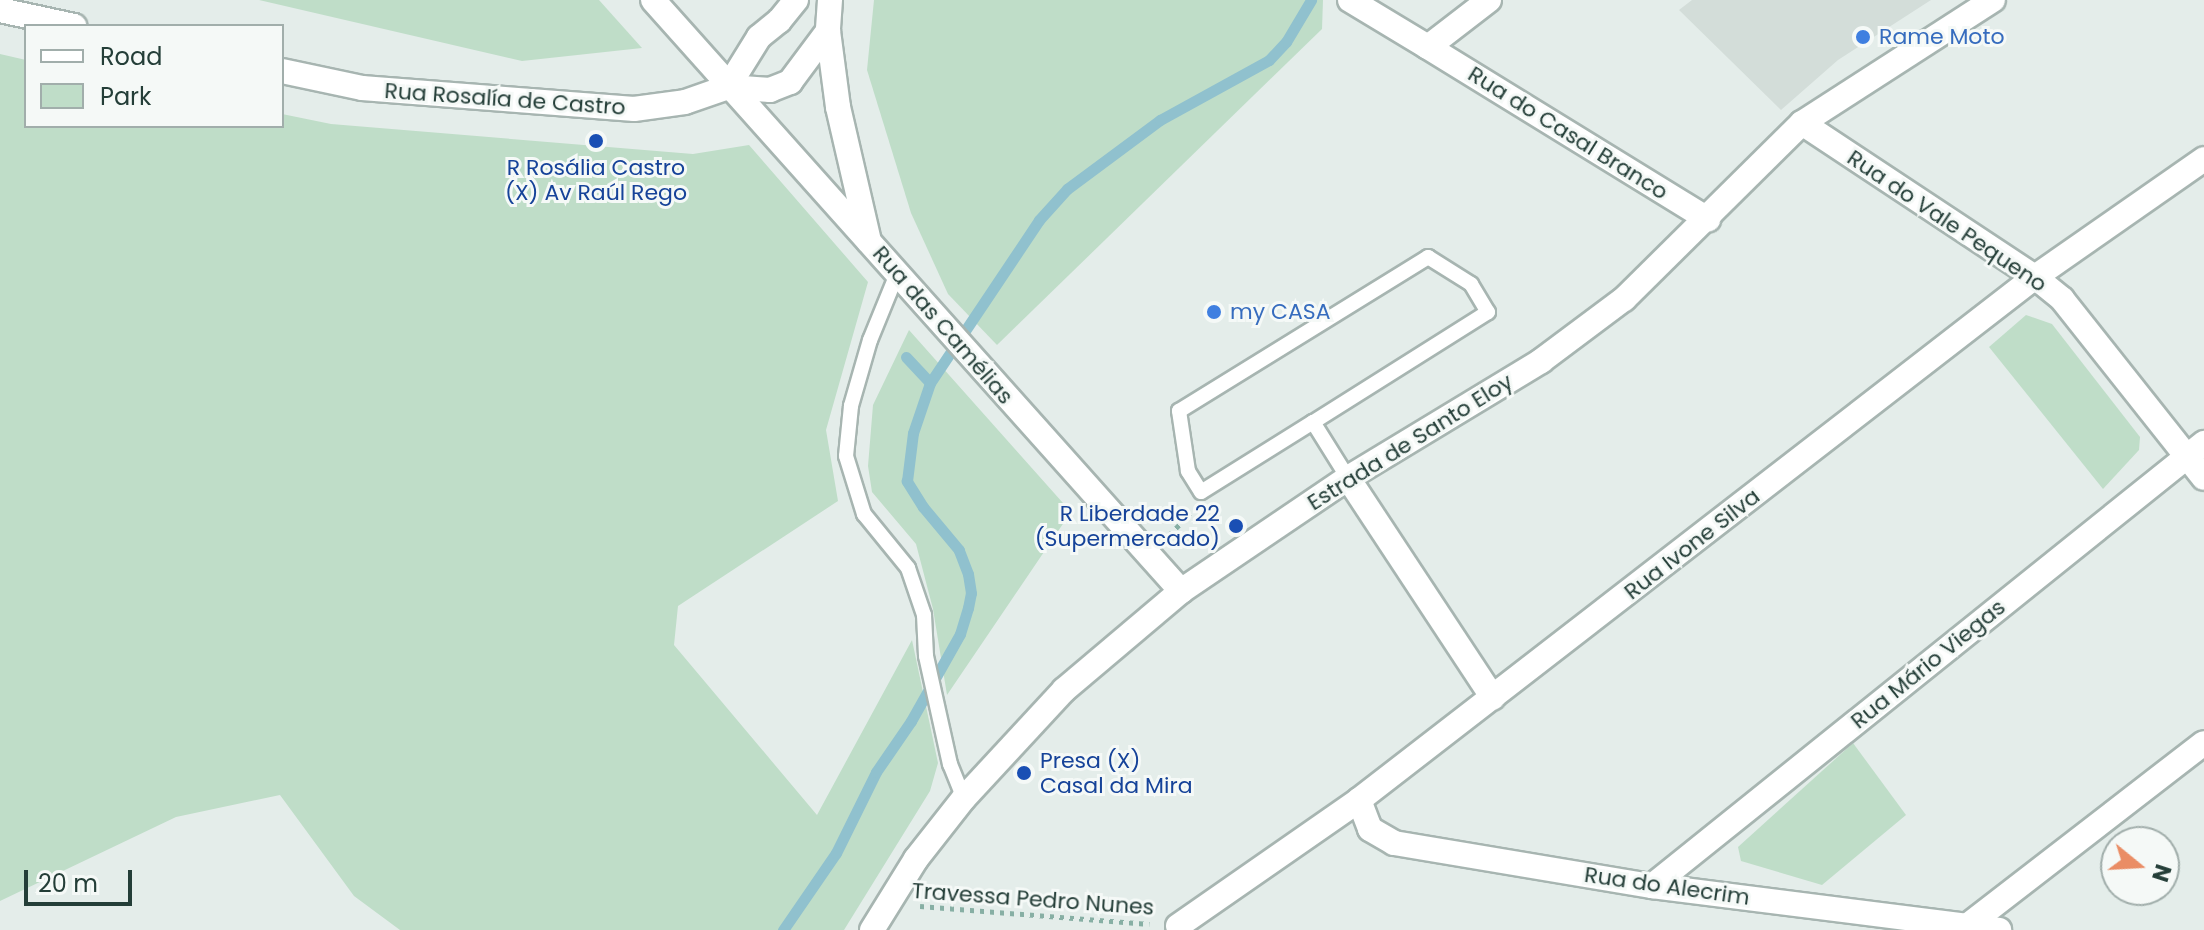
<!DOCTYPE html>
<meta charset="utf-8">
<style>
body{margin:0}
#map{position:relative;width:2204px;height:930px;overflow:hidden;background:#e4edea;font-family:Poppins,sans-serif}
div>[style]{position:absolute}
.built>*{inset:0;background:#d3ddd9}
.green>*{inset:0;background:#bfddc8}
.stream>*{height:11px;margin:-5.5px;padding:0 5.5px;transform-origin:5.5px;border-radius:5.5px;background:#90c1ce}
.path>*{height:5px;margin-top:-2.5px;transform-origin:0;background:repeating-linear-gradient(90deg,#87afa4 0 4px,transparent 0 10px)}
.roads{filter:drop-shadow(2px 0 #a7b5b1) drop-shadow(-2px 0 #a7b5b1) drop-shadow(0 2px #a7b5b1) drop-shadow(0 -2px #a7b5b1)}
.lane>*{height:14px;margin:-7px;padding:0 7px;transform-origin:7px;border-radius:7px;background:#fff}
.street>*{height:24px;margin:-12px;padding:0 12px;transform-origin:12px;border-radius:12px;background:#fff}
.secondary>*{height:24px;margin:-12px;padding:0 12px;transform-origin:12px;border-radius:12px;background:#fff}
.dots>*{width:22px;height:22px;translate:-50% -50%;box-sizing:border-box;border:4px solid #f5f9f7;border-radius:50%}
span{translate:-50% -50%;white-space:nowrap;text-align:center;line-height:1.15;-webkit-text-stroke:6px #f5f9f7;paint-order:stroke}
.shop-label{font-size:22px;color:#366cbe}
.left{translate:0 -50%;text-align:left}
.street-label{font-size:22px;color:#243e38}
.transit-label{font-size:22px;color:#164399}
.right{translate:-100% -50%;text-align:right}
.legend{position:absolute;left:24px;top:24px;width:260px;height:104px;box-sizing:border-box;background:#f5f9f7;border:2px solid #a1aeab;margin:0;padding:10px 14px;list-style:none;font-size:24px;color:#243e38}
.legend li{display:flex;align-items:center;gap:16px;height:40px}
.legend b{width:40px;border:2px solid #a1aeab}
.north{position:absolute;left:2100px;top:826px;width:80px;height:80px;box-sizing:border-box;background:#f5f9f7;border:2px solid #a1aeab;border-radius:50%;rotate:108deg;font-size:22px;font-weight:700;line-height:32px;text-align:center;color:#243e38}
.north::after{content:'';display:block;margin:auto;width:28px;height:36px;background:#ea8d65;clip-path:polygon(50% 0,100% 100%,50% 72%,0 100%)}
.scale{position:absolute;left:24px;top:870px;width:108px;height:36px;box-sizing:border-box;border:4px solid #243e38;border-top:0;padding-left:10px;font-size:24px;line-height:28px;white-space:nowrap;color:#243e38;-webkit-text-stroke:6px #f5f9f7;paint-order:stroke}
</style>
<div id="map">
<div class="built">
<i style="clip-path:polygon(1692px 0,1931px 0,1838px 60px,1781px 110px,1679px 10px)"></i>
</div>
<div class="green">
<i style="clip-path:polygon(259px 0,599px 0,642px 48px,522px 61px)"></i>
<i style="clip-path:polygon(874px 0,1323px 0,1322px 29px,997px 345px,948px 294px,911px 213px,867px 70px)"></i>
<i style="clip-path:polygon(0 54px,26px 60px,26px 126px,282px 126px,282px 114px,331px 124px,693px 154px,749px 145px,868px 282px,826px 430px,838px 501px,678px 606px,674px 645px,817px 815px,912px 640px,938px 763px,930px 791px,844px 930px,400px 930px,354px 896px,280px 795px,176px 817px,0 901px)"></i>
<i style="clip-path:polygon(2026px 315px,2052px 324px,2140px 437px,2139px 450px,2103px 489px,1989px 347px)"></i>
<i style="clip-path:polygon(909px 330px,1071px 512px,947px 695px,933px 609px,916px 544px,872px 492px,868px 466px,873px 405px)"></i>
<i style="clip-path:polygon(1853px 743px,1906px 815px,1822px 885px,1741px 861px,1738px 847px)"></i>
</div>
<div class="stream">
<i style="left:906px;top:357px;width:35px;rotate:47deg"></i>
<i style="left:783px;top:930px;width:93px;rotate:-55.5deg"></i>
<i style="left:836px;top:853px;width:90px;rotate:-63.7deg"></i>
<i style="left:876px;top:772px;width:62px;rotate:-55.5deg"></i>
<i style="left:911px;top:721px;width:100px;rotate:-60.6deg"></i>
<i style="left:960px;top:634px;width:27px;rotate:-73deg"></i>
<i style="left:968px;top:608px;width:15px;rotate:-79deg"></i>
<i style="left:971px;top:593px;width:19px;rotate:-99deg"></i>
<i style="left:968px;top:574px;width:26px;rotate:-111deg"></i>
<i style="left:959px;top:550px;width:56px;rotate:-129.9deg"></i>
<i style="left:923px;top:507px;width:31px;rotate:-122deg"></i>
<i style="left:907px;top:481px;width:48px;rotate:-82.9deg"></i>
<i style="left:913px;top:433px;width:53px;rotate:-71.2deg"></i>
<i style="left:930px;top:383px;width:196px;rotate:-56.2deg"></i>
<i style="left:1039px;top:220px;width:42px;rotate:-47.9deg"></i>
<i style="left:1067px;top:189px;width:116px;rotate:-36.6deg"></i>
<i style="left:1160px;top:120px;width:124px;rotate:-28.8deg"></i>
<i style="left:1269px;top:60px;width:25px;rotate:-47deg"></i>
<i style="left:1286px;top:42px;width:49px;rotate:-59.2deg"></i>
</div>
<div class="path">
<i style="left:1169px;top:535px;width:30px;rotate:-45deg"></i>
<i style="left:920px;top:906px;width:230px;rotate:4.5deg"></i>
</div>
<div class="roads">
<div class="lane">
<i style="left:897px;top:274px;width:71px;rotate:112.2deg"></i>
<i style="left:870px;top:340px;width:69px;rotate:106.1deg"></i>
<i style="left:851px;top:406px;width:50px;rotate:95.7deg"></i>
<i style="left:846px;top:456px;width:61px;rotate:72.8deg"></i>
<i style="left:864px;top:514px;width:70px;rotate:50.8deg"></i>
<i style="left:908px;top:568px;width:50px;rotate:71.2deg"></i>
<i style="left:924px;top:615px;width:41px;rotate:87.2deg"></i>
<i style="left:926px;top:656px;width:111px;rotate:77.5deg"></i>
<i style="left:950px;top:764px;width:37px;rotate:68deg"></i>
<i style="left:1313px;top:422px;width:132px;rotate:148deg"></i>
<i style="left:1201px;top:492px;width:25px;rotate:-122deg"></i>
<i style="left:1188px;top:471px;width:61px;rotate:-98.5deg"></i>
<i style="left:1179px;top:411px;width:293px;rotate:-31.7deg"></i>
<i style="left:1428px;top:257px;width:51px;rotate:32.1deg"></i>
<i style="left:1471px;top:284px;width:33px;rotate:59deg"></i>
<i style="left:1488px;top:312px;width:207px;rotate:147.8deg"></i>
<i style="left:1313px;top:422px;width:66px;rotate:58deg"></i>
</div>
<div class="street">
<i style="left:653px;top:0;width:793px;rotate:48.22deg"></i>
<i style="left:830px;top:0;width:31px;rotate:94deg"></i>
<i style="left:828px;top:31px;width:77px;rotate:82.5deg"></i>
<i style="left:838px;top:107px;width:138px;rotate:77deg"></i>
<i style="left:1350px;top:0;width:91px;rotate:31.1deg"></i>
<i style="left:1489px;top:0;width:77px;rotate:142.4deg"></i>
<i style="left:1428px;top:47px;width:329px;rotate:31.6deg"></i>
<i style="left:0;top:10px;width:76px;rotate:12.2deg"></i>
<i style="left:282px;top:71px;width:82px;rotate:12deg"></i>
<i style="left:362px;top:88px;width:273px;rotate:4.4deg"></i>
<i style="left:634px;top:109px;width:51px;rotate:-7.8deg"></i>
<i style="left:685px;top:102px;width:46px;rotate:-19.2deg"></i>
<i style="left:728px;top:87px;width:42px;rotate:4.1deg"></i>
<i style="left:770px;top:90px;width:22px;rotate:-22deg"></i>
<i style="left:790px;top:82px;width:64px;rotate:-53.3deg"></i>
<i style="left:728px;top:87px;width:59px;rotate:-58.2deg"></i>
<i style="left:759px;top:37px;width:26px;rotate:-39deg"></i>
<i style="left:779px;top:21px;width:27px;rotate:-51deg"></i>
<i style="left:1802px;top:123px;width:279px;rotate:33.5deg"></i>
<i style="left:2035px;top:277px;width:35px;rotate:39deg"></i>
<i style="left:2062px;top:299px;width:228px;rotate:51.6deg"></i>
<i style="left:1348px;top:478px;width:263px;rotate:56.6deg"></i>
<i style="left:1359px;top:800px;width:31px;rotate:69deg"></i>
<i style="left:1370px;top:829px;width:28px;rotate:30deg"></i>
<i style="left:1394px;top:843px;width:262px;rotate:9.5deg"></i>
<i style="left:1652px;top:886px;width:350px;rotate:7.2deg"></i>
<i style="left:1652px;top:886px;width:708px;rotate:-38.75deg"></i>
<i style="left:1178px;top:926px;width:221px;rotate:-34.8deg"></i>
<i style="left:1359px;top:800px;width:855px;rotate:-37.73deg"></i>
<i style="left:2035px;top:277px;width:206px;rotate:-34.9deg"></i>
<i style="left:1967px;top:926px;width:299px;rotate:-37.7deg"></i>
</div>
<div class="secondary">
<i style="left:872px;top:930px;width:84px;rotate:-58.2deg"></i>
<i style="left:916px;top:859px;width:78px;rotate:-51.8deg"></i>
<i style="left:964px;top:798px;width:147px;rotate:-47.2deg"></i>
<i style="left:1064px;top:690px;width:153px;rotate:-40.2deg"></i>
<i style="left:1181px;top:591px;width:202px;rotate:-34.1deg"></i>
<i style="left:1348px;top:478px;width:226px;rotate:-31.2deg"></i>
<i style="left:1541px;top:361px;width:104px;rotate:-36.8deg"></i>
<i style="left:1624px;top:299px;width:250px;rotate:-44.7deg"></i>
<i style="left:1802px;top:123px;width:227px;rotate:-32.8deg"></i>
</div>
</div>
<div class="dots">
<i style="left:1863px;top:37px;background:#3f7fe0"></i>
<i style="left:596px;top:141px;background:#1a4fb4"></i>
<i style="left:1214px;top:312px;background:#3f7fe0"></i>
<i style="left:1236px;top:526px;background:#1a4fb4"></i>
<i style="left:1024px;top:773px;background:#1a4fb4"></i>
</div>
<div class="shop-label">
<span class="left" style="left:1879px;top:37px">Rame Moto</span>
<span class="left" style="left:1230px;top:312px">my CASA</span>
</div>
<div class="street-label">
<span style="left:505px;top:99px;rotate:4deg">Rua Rosalía de Castro</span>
<span style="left:1568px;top:133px;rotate:32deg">Rua do Casal Branco</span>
<span style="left:1947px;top:221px;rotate:34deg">Rua do Vale Pequeno</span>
<span style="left:943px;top:325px;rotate:49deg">Rua das Camélias</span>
<span style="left:1410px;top:442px;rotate:-32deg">Estrada de Santo Eloy</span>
<span style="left:1692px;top:544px;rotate:-38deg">Rua Ivone Silva</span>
<span style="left:1928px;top:664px;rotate:-39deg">Rua Mário Viegas</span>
<span style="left:1667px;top:886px;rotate:8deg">Rua do Alecrim</span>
<span style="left:1033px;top:899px;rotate:4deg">Travessa Pedro Nunes</span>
</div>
<div class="transit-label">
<span style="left:596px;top:180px">R Rosália Castro<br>(X) Av Raúl Rego</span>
<span class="right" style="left:1220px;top:526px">R Liberdade 22<br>(Supermercado)</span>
<span class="left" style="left:1040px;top:773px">Presa (X)<br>Casal da Mira</span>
</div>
<ul class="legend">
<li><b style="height:10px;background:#fff"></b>Road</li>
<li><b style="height:22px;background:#bfddc8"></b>Park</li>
</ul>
<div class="north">N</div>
<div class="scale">20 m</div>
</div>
